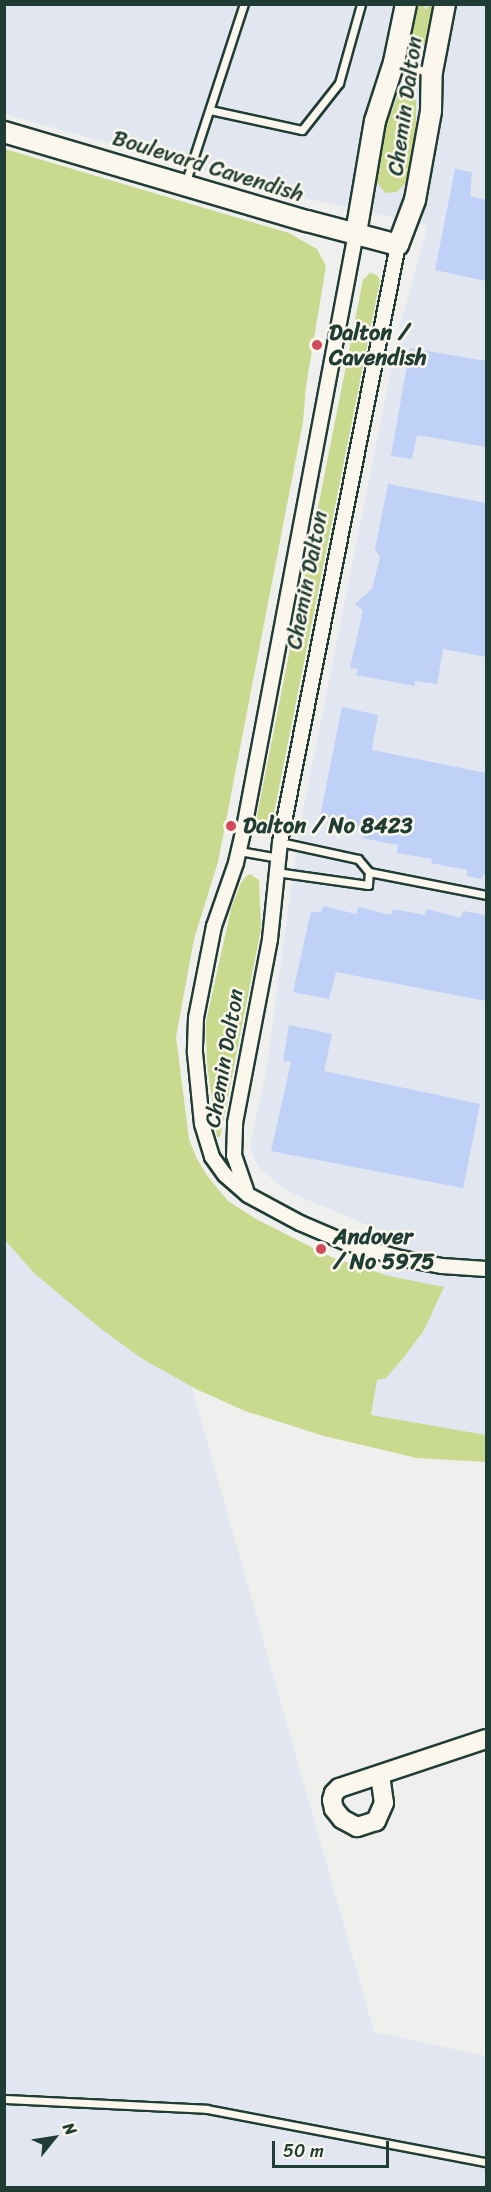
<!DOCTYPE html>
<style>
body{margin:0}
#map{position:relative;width:491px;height:2192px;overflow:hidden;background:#efefee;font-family:Sriracha,sans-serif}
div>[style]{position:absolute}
.built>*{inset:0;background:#e1e6f0}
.green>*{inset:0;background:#c9d98d}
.building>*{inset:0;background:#bfd1f6}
.roads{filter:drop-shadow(2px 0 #1f3d34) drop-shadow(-2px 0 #1f3d34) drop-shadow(0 2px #1f3d34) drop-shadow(0 -2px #1f3d34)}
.service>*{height:7px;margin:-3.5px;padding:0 3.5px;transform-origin:3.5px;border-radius:3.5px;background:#fbf7ec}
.minor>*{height:14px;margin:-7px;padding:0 7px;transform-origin:7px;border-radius:7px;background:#fbf7ec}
.tertiary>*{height:18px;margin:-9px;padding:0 9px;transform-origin:9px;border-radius:9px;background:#fbf7ec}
.secondary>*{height:20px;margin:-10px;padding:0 10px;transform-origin:10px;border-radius:10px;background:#fbf7ec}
.dots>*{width:16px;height:16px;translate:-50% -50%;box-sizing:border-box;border:3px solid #fbf7ec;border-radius:50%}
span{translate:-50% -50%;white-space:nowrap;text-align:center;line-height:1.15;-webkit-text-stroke:5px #fbf7ec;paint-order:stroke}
.street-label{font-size:22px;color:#1f3d34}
.poi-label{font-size:22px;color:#1f3d34;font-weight:700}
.left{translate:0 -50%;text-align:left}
.frame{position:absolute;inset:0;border:6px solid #1f3d34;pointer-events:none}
.north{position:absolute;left:24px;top:2108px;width:60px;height:60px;-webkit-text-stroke:4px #fbf7ec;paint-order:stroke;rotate:60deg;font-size:16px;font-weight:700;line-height:24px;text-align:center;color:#1f3d34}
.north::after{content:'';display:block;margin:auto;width:21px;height:27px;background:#1f3d34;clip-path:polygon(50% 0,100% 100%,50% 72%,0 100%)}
.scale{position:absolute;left:272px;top:2141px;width:117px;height:27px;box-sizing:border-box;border:3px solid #1f3d34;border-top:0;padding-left:8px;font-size:18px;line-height:21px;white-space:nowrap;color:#1f3d34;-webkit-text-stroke:4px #fbf7ec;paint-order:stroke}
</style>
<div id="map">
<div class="built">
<i style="clip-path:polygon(4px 5px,486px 5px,486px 1454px,370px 1438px,386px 1233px,285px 1190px,258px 1167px,250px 1145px,266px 1072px,299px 831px,400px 325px,428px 225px,308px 199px,5px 114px)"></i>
<i style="clip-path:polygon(4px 1142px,183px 1356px,374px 2032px,486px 2056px,486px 2187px,5px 2187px)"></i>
</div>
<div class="green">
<i style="clip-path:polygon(416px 5px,423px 5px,426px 10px,429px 5px,433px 5px,426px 43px,417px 48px,410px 41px)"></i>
<i style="clip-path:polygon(409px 89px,416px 101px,416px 125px,407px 181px,397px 192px,385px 193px,375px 180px,383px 135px,398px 95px)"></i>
<i style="clip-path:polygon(5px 149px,289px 233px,317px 249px,326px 266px,306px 386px,303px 422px,218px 862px,194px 939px,176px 1037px,189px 1139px,196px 1157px,208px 1177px,228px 1201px,256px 1219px,331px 1257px,389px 1276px,444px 1287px,424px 1330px,404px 1357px,386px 1378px,377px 1380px,371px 1415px,486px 1435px,486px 1462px,417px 1458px,324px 1436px,245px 1411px,196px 1389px,141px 1358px,100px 1328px,35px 1274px,5px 1240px)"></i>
<i style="clip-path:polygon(370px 273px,377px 275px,380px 280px,272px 823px,266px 831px,260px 829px,256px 821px,363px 280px)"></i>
<i style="clip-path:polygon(250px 874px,259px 880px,261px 929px,220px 1137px,217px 1137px,207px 1063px,206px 1022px,231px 909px,240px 885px,245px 877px)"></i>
</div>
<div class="building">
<i style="clip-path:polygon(455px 169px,472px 172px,470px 196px,486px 200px,486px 281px,435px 270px)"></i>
<i style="clip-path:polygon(410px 348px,486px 361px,486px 447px,417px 435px,412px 459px,391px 456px)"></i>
<i style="clip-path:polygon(388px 484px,486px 503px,486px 657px,443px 649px,437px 684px,415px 681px,415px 686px,356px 675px,358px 669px,350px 668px,363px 610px,355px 604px,372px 589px,380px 557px,375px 549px)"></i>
<i style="clip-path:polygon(342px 707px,378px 715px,372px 750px,486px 773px,486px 874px,484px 874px,482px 879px,467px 876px,467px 870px,431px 863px,432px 859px,397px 853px,398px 845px,362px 838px,364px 831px,327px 825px,329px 818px,320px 817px)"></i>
<i style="clip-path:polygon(323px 906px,356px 914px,359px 907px,391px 915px,393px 909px,424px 915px,427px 909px,461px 918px,463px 911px,486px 915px,486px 1001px,336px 972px,329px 999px,293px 992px,311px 911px,321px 913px)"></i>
<i style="clip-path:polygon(289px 1025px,332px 1034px,324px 1071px,480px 1104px,463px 1188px,271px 1151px,291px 1062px,283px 1061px)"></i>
</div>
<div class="roads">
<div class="service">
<i style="left:397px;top:63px;width:33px;rotate:16deg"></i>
<i style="left:210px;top:110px;width:94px;rotate:12.3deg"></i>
<i style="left:302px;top:130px;width:60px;rotate:-51.8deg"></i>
<i style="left:339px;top:83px;width:82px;rotate:-74.4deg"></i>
<i style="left:185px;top:184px;width:189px;rotate:-71.9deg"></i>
<i style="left:239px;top:851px;width:39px;rotate:10deg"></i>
<i style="left:276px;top:872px;width:93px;rotate:8deg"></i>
<i style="left:368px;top:885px;width:13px;rotate:-86deg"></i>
<i style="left:369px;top:872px;width:17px;rotate:-130deg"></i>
<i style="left:358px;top:859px;width:80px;rotate:-167.7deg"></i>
<i style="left:369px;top:872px;width:119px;rotate:11.1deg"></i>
<i style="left:4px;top:2099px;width:203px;rotate:2.8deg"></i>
<i style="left:207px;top:2109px;width:284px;rotate:10.8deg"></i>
</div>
<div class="minor">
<i style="left:356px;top:233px;width:605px;rotate:100.66deg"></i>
<i style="left:244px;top:828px;width:36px;rotate:103deg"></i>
<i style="left:236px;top:863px;width:67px;rotate:109.2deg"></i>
<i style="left:214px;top:926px;width:94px;rotate:101.1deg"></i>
<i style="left:196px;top:1018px;width:35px;rotate:92deg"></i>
<i style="left:195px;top:1053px;width:71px;rotate:84.4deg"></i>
<i style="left:202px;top:1124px;width:34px;rotate:73deg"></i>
<i style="left:212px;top:1157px;width:22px;rotate:54deg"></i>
<i style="left:225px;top:1175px;width:30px;rotate:41deg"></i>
<i style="left:248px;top:1195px;width:59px;rotate:28.3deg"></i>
<i style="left:300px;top:1223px;width:51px;rotate:23.1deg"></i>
<i style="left:347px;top:1243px;width:55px;rotate:15.8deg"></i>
<i style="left:400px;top:1258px;width:43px;rotate:10.8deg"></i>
<i style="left:442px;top:1266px;width:44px;rotate:3.9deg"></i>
<i style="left:246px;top:1190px;width:36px;rotate:-109deg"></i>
<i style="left:234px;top:1156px;width:33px;rotate:-88deg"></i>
<i style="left:235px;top:1123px;width:187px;rotate:-79.2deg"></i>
<i style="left:270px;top:939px;width:98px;rotate:-84.1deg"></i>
<i style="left:280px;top:842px;width:609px;rotate:-78.82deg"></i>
</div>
<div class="tertiary">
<i style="left:380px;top:1775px;width:28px;rotate:82deg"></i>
<i style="left:384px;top:1803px;width:20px;rotate:114deg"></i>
<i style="left:376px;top:1821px;width:20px;rotate:162deg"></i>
<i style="left:357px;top:1827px;width:17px;rotate:-152deg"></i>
<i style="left:342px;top:1819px;width:13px;rotate:-129deg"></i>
<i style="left:334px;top:1809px;width:9px;rotate:-103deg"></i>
<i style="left:332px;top:1800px;width:7px;rotate:-74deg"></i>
<i style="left:334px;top:1793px;width:7px;rotate:-45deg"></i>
<i style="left:339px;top:1788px;width:155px;rotate:-18.4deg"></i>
</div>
<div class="secondary">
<i style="left:4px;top:132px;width:316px;rotate:16.4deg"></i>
<i style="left:307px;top:221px;width:94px;rotate:14.8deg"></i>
<i style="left:398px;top:245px;width:48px;rotate:-69.3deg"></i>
<i style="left:415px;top:200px;width:90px;rotate:-79.8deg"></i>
<i style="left:431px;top:111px;width:39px;rotate:-89deg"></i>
<i style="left:432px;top:72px;width:69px;rotate:-79.2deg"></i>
<i style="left:356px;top:233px;width:114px;rotate:-80.4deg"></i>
<i style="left:375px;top:121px;width:62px;rotate:-72.1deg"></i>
<i style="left:394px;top:62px;width:59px;rotate:-78.3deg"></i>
</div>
</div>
<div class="dots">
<i style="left:317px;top:345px;background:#d1495b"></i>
<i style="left:231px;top:826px;background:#d1495b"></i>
<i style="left:321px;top:1249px;background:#d1495b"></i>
</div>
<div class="street-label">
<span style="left:405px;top:106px;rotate:-82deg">Chemin Dalton</span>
<span style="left:208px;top:166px;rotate:17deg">Boulevard Cavendish</span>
<span style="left:307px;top:580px;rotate:-79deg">Chemin Dalton</span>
<span style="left:224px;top:1058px;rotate:-80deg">Chemin Dalton</span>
</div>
<div class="poi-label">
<span class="left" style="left:329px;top:345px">Dalton /<br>Cavendish</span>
<span class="left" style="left:243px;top:826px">Dalton / No 8423</span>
<span class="left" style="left:333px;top:1249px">Andover<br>/ No 5975</span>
</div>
<div class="frame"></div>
<div class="north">N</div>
<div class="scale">50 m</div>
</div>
